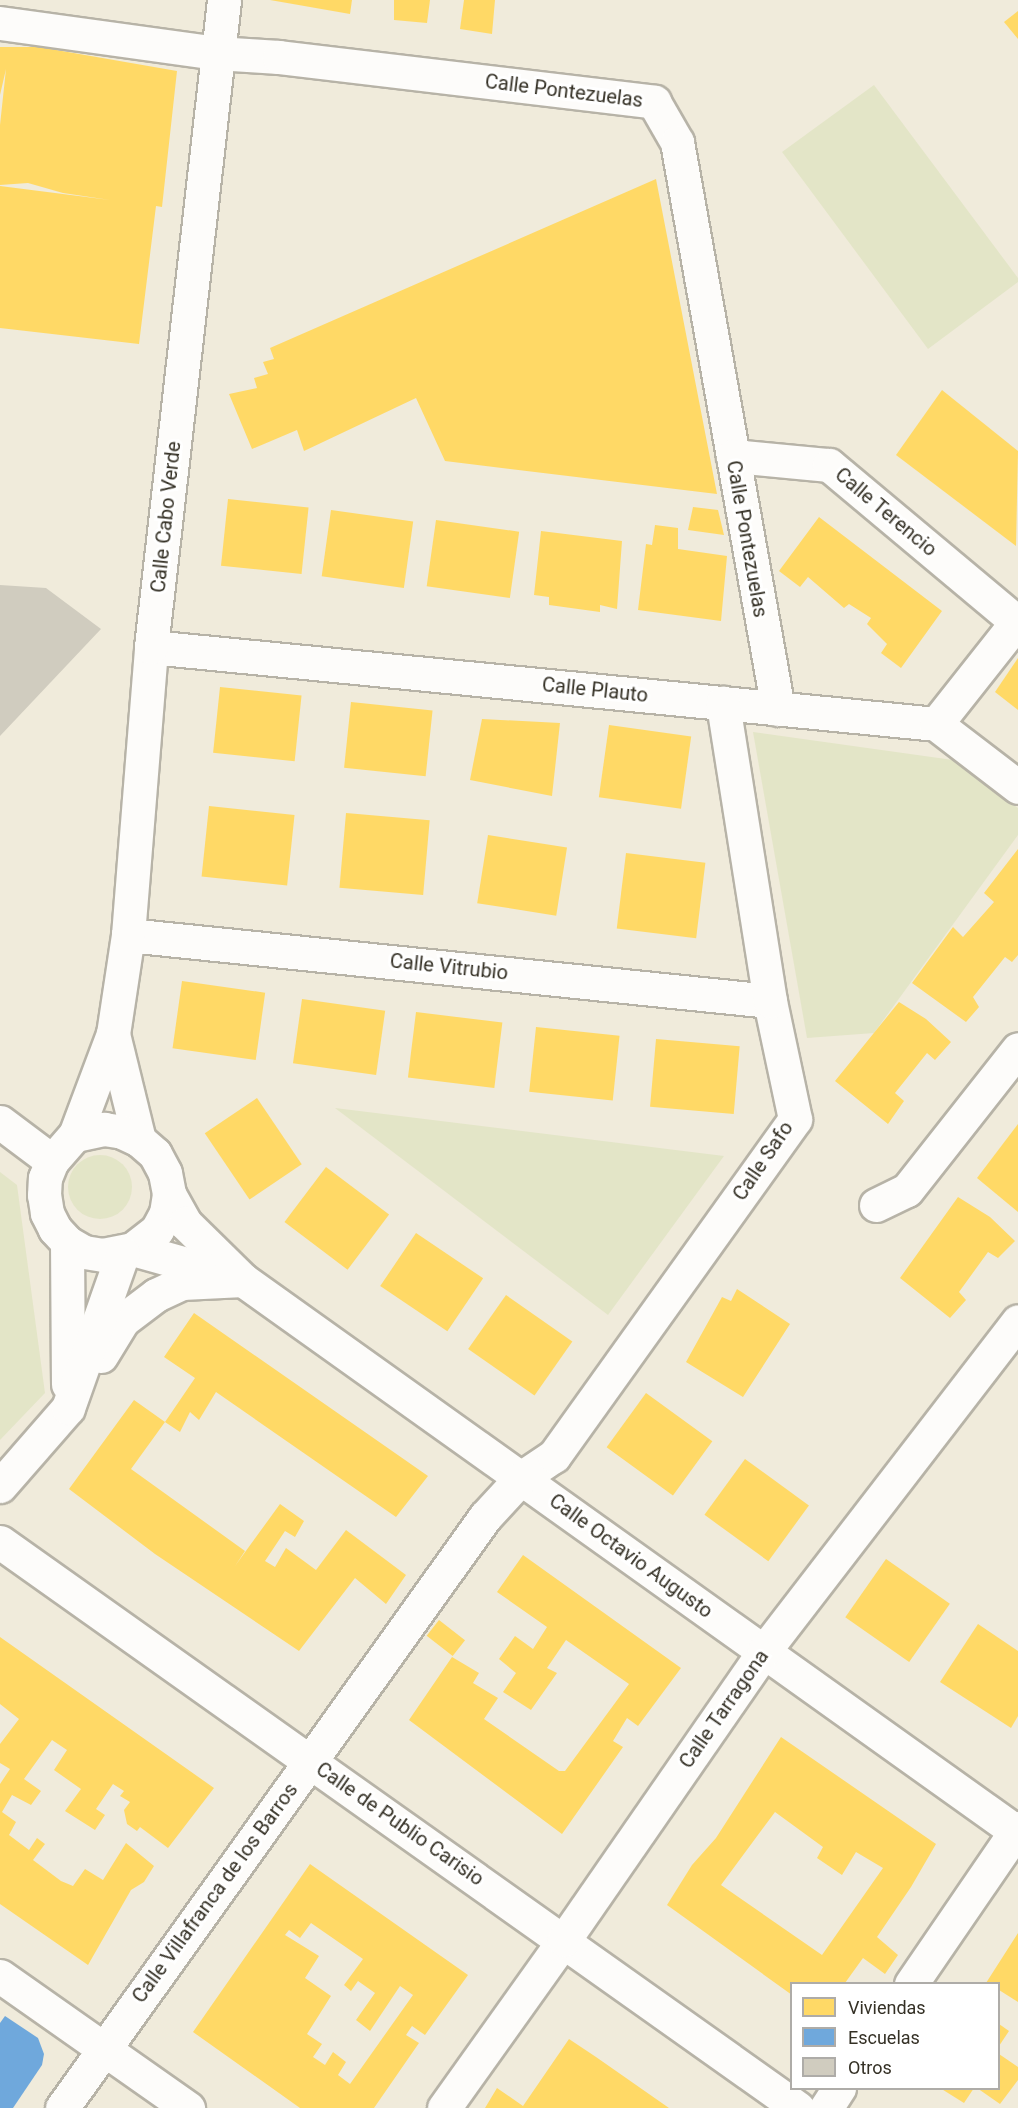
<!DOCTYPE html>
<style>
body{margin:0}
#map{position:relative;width:1018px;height:2108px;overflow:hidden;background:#f0ebdb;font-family:Roboto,sans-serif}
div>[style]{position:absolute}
.green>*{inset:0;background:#e3e5c7}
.round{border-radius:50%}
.homes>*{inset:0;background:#ffd966;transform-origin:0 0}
.schools>*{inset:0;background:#6fa8dc}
.building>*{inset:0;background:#d0ccbf}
.roads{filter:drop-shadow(2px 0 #b7b3a7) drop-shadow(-2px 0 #b7b3a7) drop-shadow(0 2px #b7b3a7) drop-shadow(0 -2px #b7b3a7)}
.minor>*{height:33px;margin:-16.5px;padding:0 16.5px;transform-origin:16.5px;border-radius:16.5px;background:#fdfcfa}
span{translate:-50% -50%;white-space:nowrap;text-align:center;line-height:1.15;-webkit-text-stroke:6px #fff;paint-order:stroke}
.street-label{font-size:20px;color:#343025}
.legend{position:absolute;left:790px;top:1982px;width:210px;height:108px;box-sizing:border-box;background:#fff;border:2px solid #aeaca8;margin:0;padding:8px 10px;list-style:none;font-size:18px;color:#343025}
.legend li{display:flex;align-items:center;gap:12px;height:30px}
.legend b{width:30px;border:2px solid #aeaca8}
</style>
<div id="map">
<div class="green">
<i style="clip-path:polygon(874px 85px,1018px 278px,1018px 282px,928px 349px,782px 152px)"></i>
<i style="clip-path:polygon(753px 732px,953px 760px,1018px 808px,1018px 835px,874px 1033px,807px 1038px)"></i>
<i style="clip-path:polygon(335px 1108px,724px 1156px,608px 1315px)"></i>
<i class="round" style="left:68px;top:1155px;width:64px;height:64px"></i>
<i style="clip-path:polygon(0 1172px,17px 1185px,45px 1393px,0 1440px)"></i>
</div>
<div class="homes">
<i style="clip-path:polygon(270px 0,352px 0,350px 14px)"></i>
<i style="clip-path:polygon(394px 0,430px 0,427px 23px,394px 20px)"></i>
<i style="clip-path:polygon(464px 0,495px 0,492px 34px,460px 29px)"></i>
<i style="clip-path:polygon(1018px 11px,1018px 39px,1004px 22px)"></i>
<i style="clip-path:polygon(0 47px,39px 47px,177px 71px,162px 207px,156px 206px,139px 344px,0 328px,0 186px,110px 200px,63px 193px,28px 183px,0 185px,0 125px,6px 69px,0 95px)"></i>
<i style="clip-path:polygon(656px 179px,717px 494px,445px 461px,416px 398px,304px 451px,297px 430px,252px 449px,229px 394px,257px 388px,254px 378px,268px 374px,263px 362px,274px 359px,270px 348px)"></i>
<i style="clip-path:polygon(942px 390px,1018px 451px,1016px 546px,896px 455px)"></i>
<i style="left:228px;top:499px;width:81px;height:67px;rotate:6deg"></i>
<i style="clip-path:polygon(693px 507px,718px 510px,724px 535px,688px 530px)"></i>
<i style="left:331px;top:510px;width:83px;height:67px;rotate:8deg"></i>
<i style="clip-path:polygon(819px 517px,942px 611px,901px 668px,881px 653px,887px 644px,867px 624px,871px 618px,849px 604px,844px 608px,808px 577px,800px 587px,779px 571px)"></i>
<i style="left:436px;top:520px;width:84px;height:67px;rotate:8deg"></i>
<i style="clip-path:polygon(655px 525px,678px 528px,678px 549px,727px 556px,721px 621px,638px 610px,646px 544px,652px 545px)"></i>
<i style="clip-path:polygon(541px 531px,622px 541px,617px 609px,600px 605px,600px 612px,549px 605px,549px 597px,534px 595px)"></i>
<i style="clip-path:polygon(1018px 658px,1018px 710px,995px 692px)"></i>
<i style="left:220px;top:687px;width:82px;height:66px;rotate:6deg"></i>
<i style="left:351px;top:702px;width:82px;height:66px;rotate:6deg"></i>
<i style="clip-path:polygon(482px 719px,560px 723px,552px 796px,470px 780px)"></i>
<i style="left:609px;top:725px;width:83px;height:73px;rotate:8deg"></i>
<i style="left:209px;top:806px;width:86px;height:71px;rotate:6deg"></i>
<i style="left:346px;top:813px;width:84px;height:75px;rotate:5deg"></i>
<i style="left:488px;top:835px;width:80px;height:69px;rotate:9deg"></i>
<i style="clip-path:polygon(1018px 849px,1018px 955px,1012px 962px,1005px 957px,973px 997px,979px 1007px,966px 1022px,912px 983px,953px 927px,963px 937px,994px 902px,984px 893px)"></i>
<i style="left:626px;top:853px;width:80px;height:76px;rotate:7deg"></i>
<i style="left:182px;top:981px;width:84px;height:68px;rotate:8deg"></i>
<i style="left:302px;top:999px;width:84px;height:65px;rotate:8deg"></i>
<i style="clip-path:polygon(899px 1002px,926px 1019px,951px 1042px,935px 1060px,927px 1053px,895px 1093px,904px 1101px,888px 1124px,835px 1081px)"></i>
<i style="left:416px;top:1012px;width:87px;height:66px;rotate:7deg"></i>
<i style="left:536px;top:1027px;width:84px;height:65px;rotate:6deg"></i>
<i style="left:656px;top:1039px;width:84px;height:68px;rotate:5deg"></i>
<i style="left:257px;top:1098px;width:80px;height:63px;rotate:56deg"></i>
<i style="clip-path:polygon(1018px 1124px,1018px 1212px,977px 1178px)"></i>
<i style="left:326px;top:1167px;width:79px;height:69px;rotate:37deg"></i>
<i style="clip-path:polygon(958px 1197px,990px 1217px,1015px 1241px,998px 1258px,988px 1252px,959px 1292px,966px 1300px,950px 1318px,900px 1278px)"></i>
<i style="left:416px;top:1233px;width:81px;height:64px;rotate:34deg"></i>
<i style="clip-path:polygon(737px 1289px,790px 1324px,743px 1397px,686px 1362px,722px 1297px,731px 1301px)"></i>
<i style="left:506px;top:1295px;width:81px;height:66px;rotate:35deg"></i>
<i style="clip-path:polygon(194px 1313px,428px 1476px,396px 1517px,216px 1392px,199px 1420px,190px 1412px,180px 1432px,165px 1422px,195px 1378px,164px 1357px)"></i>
<i style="left:646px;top:1393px;width:82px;height:67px;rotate:36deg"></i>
<i style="clip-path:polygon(134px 1400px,165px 1422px,131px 1469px,245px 1551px,235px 1566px,280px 1504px,304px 1521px,295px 1537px,285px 1531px,265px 1561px,275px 1567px,286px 1548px,316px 1570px,346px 1530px,406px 1575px,386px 1604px,355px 1578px,299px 1651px,155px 1554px,69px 1489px)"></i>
<i style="left:745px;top:1459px;width:79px;height:69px;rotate:36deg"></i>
<i style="clip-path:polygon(523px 1555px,681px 1668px,638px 1726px,627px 1718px,613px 1741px,623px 1747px,562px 1834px,409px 1720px,452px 1657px,479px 1673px,473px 1683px,498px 1698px,484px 1719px,559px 1771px,565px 1771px,629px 1684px,566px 1640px,547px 1668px,557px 1673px,531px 1710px,503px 1692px,516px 1673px,499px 1659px,515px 1636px,533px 1649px,547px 1627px,497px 1592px)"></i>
<i style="left:886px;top:1559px;width:78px;height:71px;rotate:35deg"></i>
<i style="left:439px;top:1620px;width:33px;height:20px;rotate:38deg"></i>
<i style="clip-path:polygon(978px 1624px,1018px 1651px,1018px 1716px,1011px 1728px,940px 1682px)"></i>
<i style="clip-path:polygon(0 1637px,214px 1788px,168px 1848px,140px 1827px,137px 1831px,127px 1824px,124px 1810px,130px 1802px,120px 1796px,124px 1791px,113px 1784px,96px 1809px,105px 1815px,95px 1830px,65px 1811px,81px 1789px,54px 1770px,67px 1750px,52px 1740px,24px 1779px,41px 1791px,31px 1805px,12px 1795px,2px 1812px,16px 1822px,9px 1835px,29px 1850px,37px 1838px,45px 1844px,33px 1860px,61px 1881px,73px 1886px,85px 1869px,103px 1880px,126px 1843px,154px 1866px,144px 1882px,131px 1890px,88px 1965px,0 1904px,0 1784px,10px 1769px,0 1763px,0 1744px,19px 1719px,0 1704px)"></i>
<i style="clip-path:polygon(evenodd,781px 1737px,936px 1844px,911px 1887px,877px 1937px,898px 1955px,885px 1974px,863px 1958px,845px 1983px,792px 1983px,792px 1995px,667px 1905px,692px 1865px,716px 1838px,781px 1737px,775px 1812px,823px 1847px,817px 1858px,842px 1875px,856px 1852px,883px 1868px,822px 1955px,721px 1885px,775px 1812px)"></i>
<i style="clip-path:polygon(evenodd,310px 1864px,468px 1975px,425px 2035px,412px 2026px,406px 2035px,419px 2043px,374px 2108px,300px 2108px,193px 2032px,310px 1864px,311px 1923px,363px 1959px,344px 1985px,351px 1991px,358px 1981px,375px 1993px,356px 2020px,370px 2031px,400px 1986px,413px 1995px,350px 2084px,338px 2075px,346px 2062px,333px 2052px,325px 2065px,313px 2057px,322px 2044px,307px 2034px,331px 1996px,305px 1978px,319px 1956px,285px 1935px,289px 1930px,300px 1938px,311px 1923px)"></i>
<i style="clip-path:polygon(1018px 1933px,1018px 2002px,999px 1990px,999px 1983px,986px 1983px)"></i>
<i style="clip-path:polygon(999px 2024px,1009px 2031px,999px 2046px)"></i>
<i style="clip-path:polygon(569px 2039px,596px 2057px,669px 2108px,485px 2108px,497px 2088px,523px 2106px)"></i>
<i style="clip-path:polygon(999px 2054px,1018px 2067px,1018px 2080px,1000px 2104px,977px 2088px,999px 2088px)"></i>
<i style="clip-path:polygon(940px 2088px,974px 2088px,964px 2103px)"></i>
</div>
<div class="schools">
<i style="clip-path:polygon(5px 2016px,38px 2038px,44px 2054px,42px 2065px,13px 2108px,0 2108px,0 2023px)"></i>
</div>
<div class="building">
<i style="clip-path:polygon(0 585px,46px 588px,101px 629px,0 736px)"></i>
</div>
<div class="roads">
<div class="minor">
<i style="left:0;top:23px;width:218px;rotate:7.9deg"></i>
<i style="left:216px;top:53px;width:63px;rotate:3.6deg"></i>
<i style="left:279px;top:57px;width:378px;rotate:6.8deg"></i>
<i style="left:654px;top:102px;width:46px;rotate:60.1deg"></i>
<i style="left:677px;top:142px;width:576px;rotate:79.9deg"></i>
<i style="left:733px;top:456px;width:96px;rotate:5.4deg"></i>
<i style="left:829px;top:465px;width:245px;rotate:39.9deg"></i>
<i style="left:151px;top:647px;width:789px;rotate:5.6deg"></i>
<i style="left:936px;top:724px;width:103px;rotate:37.5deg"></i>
<i style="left:936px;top:724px;width:132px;rotate:-51.7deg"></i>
<i style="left:128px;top:935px;width:645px;rotate:5.87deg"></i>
<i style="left:113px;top:1034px;width:109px;rotate:76.2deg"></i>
<i style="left:0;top:1122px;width:65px;rotate:36.9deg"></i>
<i style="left:104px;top:1129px;width:18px;rotate:9deg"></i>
<i style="left:122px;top:1132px;width:19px;rotate:25deg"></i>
<i style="left:139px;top:1140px;width:21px;rotate:41deg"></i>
<i style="left:155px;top:1154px;width:21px;rotate:62deg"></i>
<i style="left:165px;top:1173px;width:21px;rotate:79deg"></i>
<i style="left:169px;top:1194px;width:19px;rotate:99deg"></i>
<i style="left:166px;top:1213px;width:19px;rotate:118deg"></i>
<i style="left:157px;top:1230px;width:31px;rotate:142deg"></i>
<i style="left:133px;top:1249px;width:31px;rotate:169deg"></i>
<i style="left:103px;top:1255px;width:19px;rotate:-171deg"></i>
<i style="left:84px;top:1252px;width:20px;rotate:-150deg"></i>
<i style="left:67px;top:1242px;width:18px;rotate:-133deg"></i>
<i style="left:55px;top:1229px;width:18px;rotate:-117deg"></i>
<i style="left:47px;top:1213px;width:18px;rotate:-99deg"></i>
<i style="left:44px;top:1195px;width:17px;rotate:-87deg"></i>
<i style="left:45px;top:1178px;width:18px;rotate:-68deg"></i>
<i style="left:52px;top:1161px;width:35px;rotate:-49deg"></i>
<i style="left:75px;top:1135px;width:30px;rotate:-12deg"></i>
<i style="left:75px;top:1135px;width:108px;rotate:-69.4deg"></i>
<i style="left:113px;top:1034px;width:100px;rotate:-81.4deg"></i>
<i style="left:128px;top:935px;width:289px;rotate:-85.4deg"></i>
<i style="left:151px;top:647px;width:651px;rotate:-83.56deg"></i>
<i style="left:169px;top:1194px;width:33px;rotate:61deg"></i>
<i style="left:185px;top:1223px;width:81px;rotate:44.5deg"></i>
<i style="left:243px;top:1280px;width:952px;rotate:35.51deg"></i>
<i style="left:876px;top:1205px;width:34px;rotate:-26deg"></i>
<i style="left:907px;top:1190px;width:179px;rotate:-51.8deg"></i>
<i style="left:67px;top:1242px;width:142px;rotate:89.6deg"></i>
<i style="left:133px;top:1249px;width:88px;rotate:15.8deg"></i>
<i style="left:101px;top:1356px;width:42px;rotate:-58.6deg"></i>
<i style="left:123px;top:1320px;width:41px;rotate:-37.1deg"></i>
<i style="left:156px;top:1295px;width:29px;rotate:-25deg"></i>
<i style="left:182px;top:1283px;width:61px;rotate:-2.8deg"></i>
<i style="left:0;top:1486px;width:103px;rotate:-48.9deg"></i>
<i style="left:68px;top:1408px;width:164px;rotate:-70.5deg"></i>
<i style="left:0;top:1542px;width:978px;rotate:35.35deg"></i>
<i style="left:0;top:1976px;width:230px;rotate:35.1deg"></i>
<i style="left:911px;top:1984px;width:189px;rotate:-55.6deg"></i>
<i style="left:62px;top:2108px;width:727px;rotate:-54.41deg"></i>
<i style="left:485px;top:1517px;width:53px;rotate:-47.3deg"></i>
<i style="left:521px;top:1478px;width:40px;rotate:-34deg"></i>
<i style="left:554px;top:1456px;width:414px;rotate:-54.4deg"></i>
<i style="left:795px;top:1119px;width:121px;rotate:-102deg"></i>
<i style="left:770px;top:1001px;width:302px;rotate:-99deg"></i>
<i style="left:444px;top:2108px;width:206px;rotate:-54.5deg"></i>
<i style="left:564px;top:1940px;width:351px;rotate:-55.3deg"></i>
<i style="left:764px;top:1651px;width:416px;rotate:-52.4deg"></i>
<i style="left:826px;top:2108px;width:24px;rotate:-57deg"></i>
</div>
</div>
<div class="street-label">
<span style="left:564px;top:91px;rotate:7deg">Calle Pontezuelas</span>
<span style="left:886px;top:512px;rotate:40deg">Calle Terencio</span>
<span style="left:166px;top:517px;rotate:-84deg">Calle Cabo Verde</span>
<span style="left:747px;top:539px;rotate:80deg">Calle Pontezuelas</span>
<span style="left:595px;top:690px;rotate:6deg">Calle Plauto</span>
<span style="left:449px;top:967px;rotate:6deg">Calle Vitrubio</span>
<span style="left:763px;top:1161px;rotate:-56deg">Calle Safo</span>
<span style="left:631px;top:1556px;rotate:36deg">Calle Octavio Augusto</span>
<span style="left:724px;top:1709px;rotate:-55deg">Calle Tarragona</span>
<span style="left:400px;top:1824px;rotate:35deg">Calle de Publio Carisio</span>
<span style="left:215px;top:1893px;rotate:-54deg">Calle Villafranca de los Barros</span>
</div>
<ul class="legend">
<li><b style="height:16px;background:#ffd966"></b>Viviendas</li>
<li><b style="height:16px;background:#6fa8dc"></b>Escuelas</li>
<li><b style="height:16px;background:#d0ccbf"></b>Otros</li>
</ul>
</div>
